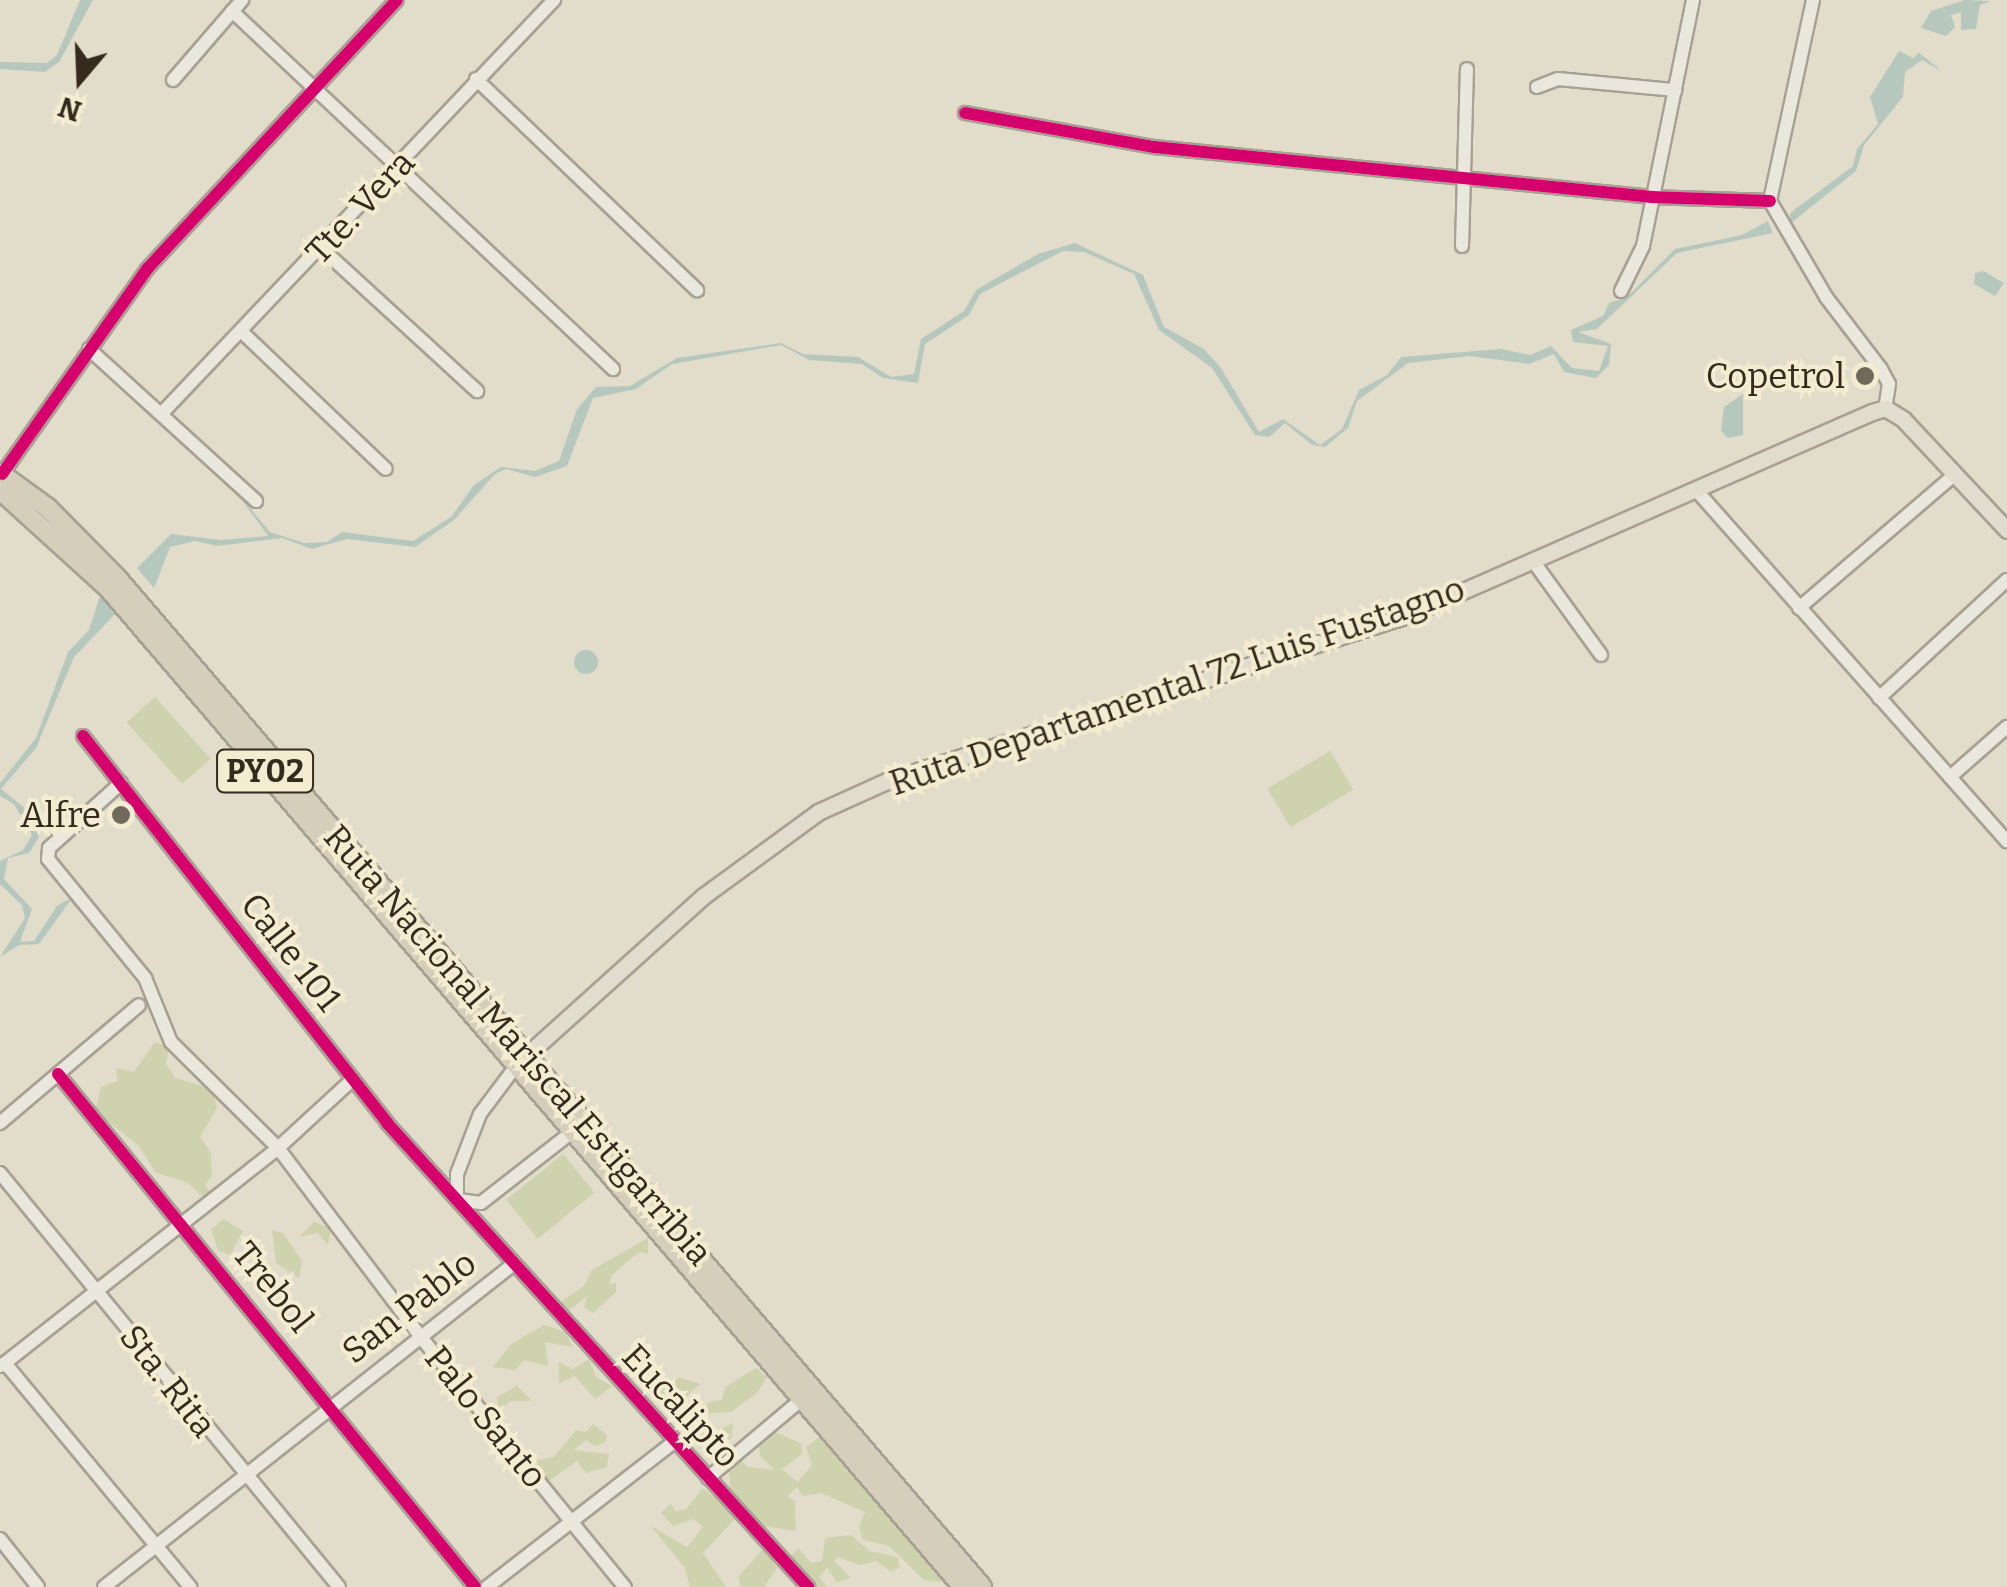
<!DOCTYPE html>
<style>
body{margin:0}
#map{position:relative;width:2007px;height:1587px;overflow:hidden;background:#e2ddcb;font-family:Bitter,serif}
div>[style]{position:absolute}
.green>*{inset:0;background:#ced2ad;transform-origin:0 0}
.water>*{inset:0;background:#b6c7be}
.round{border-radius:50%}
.roads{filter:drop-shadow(2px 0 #a7a194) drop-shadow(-2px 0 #a7a194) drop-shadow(0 2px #a7a194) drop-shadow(0 -2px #a7a194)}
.minor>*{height:12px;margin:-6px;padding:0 6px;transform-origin:6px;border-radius:6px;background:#eae7dc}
.major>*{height:15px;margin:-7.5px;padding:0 7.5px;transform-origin:7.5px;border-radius:7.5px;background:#e1ddce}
.highway>*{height:18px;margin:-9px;padding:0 9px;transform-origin:9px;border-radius:9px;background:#d5cebb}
.cycleway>*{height:12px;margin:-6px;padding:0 6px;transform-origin:6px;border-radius:6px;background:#d6006c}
.dots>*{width:28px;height:28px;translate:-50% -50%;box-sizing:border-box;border:5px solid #f4ecd0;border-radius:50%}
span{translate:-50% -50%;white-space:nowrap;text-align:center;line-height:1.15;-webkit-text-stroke:8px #f4ecd0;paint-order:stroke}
.shield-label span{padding:2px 8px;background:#f4ecd0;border:2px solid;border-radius:8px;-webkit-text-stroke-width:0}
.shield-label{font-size:32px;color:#342a1d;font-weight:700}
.street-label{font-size:35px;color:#342a1d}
.poi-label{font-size:35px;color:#342a1d}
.right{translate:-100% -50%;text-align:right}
.north{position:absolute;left:30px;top:30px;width:100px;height:100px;-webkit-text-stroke:8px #f4ecd0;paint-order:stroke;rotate:199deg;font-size:28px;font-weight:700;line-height:40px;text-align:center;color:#342a1d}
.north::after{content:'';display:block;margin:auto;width:35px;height:45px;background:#342a1d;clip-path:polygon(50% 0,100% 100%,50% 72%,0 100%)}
</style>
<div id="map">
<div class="green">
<i style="left:155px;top:697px;width:83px;height:38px;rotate:48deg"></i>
<i style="left:1330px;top:751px;width:45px;height:73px;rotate:59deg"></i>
<i style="clip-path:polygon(155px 1042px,169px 1048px,166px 1064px,175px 1078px,210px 1088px,214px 1095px,217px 1108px,200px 1137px,211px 1153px,212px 1176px,205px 1185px,213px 1196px,206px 1200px,188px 1183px,155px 1172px,139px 1146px,95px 1111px,101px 1087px,117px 1081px,116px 1068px,134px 1072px)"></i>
<i style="left:563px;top:1154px;width:50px;height:73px;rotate:51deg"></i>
<i style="clip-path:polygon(223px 1219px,243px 1231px,230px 1255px,218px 1250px,211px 1230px)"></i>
<i style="clip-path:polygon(314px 1222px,331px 1228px,328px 1245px,317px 1233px,299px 1237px)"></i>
<i style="clip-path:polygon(272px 1230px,284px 1234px,302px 1261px,299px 1278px,276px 1263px)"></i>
<i style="clip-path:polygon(648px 1238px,648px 1254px,639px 1252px,613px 1274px,609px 1284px,616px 1283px,616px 1292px,593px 1313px,584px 1307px,587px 1296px,570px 1310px,557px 1304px,583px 1287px,592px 1270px)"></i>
<i style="clip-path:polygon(544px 1325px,565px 1332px,573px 1347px,545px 1342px,548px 1366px,524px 1360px,515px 1370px,493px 1367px,511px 1344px)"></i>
<i style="clip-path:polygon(589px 1359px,596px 1377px,612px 1386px,595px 1399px,575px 1376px,559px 1383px,559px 1362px,573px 1369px)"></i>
<i style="clip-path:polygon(756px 1368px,767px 1377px,757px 1393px,731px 1412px,700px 1414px,709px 1402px,722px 1400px,725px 1387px)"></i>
<i style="clip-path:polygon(681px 1378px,700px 1384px,681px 1401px,668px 1403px,656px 1390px,662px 1380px)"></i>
<i style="clip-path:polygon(517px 1386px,532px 1401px,511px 1401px,498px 1410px,497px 1397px)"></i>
<i style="clip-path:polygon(733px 1423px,731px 1439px,707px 1451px,698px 1428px,712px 1434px)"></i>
<i style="clip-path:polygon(593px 1424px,607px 1435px,606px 1442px,595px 1446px,586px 1440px,574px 1450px,609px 1454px,607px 1467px,586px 1473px,577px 1461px,546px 1483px,546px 1473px,537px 1472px,533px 1461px,554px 1457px,576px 1430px,586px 1432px)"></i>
<i style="clip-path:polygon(771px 1430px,802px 1444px,801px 1455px,782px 1469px,798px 1482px,812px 1465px,806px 1447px,821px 1436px,835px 1448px,939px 1566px,941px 1582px,924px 1580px,889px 1546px,863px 1540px,859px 1527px,865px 1512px,821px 1493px,803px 1496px,797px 1487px,787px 1496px,795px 1501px,796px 1531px,751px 1524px,731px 1495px,729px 1469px,738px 1456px,747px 1467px,775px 1470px,760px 1456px,758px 1441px)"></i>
<i style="clip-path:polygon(703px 1488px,738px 1516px,703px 1553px,726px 1587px,690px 1587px,685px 1568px,651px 1526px,687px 1547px,703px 1527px,693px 1519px,673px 1526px,661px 1513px,671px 1504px,675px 1511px,686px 1509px)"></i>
<i style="clip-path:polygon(851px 1535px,870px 1551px,897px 1557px,900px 1567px,891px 1572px,876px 1561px,859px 1565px,838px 1557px,834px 1561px,851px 1578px,837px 1582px,827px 1568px,819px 1577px,828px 1587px,814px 1587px,791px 1556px,798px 1548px,811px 1563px,822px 1561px,825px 1538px)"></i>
<i style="clip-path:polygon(764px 1548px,777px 1568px,764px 1587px,741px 1587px,738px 1577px)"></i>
</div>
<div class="water">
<i style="clip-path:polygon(80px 0,93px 0,59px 62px,45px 72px,0 69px,0 62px,47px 63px,57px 55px)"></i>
<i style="clip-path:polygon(1965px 0,1991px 1px,1980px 5px,1976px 29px,1961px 30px,1961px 12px,1951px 15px,1955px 27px,1946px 36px,1921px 28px,1931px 11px)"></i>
<i style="clip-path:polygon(1899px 51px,1913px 58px,1919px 53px,1942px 71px,1922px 60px,1905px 72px,1903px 97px,1864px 145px,1856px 171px,1791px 223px,1790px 213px,1853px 166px,1857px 149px,1878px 124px,1870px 97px)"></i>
<i style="clip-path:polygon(1768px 221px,1773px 233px,1677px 253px,1597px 329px,1578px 332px,1611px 344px,1609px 365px,1596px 378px,1564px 372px,1554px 354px,1529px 364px,1470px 356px,1408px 363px,1357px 401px,1348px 428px,1325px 447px,1312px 445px,1285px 423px,1269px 437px,1255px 435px,1212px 368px,1159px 330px,1134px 274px,1084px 252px,1063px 251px,980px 294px,969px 315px,925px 344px,918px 383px,883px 378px,862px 364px,809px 360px,781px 345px,672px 364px,636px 389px,593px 398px,567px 466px,535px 477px,506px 469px,495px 474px,454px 520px,415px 547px,347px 539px,312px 549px,282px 538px,217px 546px,195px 541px,170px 547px,154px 588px,137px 568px,171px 534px,221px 540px,268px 536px,232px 486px,270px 532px,304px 543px,327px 542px,342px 532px,413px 541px,451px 517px,474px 485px,501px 467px,535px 471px,559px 461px,577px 409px,596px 387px,630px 386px,677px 358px,781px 343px,803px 354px,858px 357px,891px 377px,914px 374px,921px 339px,964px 311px,976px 290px,1038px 254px,1075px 243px,1143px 275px,1164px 327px,1204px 349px,1221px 368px,1259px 432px,1283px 419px,1320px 445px,1342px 429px,1359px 390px,1387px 375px,1401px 357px,1501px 349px,1530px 355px,1551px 346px,1572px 368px,1599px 371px,1608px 346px,1573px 342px,1571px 330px,1603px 316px,1609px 303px,1627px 297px,1675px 249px,1742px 235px)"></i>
<i style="clip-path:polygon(1983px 271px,2004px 283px,1995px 296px,1974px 284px,1975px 273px)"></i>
<i style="clip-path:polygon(1743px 394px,1743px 435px,1728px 438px,1721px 431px,1724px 407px)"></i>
<i style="clip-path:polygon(101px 593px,118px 611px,74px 657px,36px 748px,1px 789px,26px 809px,39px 837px,29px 853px,8px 858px,4px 879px,32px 909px,20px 942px,34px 941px,57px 906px,71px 898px,116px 952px,70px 901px,39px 944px,19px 945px,0 957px,25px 918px,22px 905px,0 884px,0 861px,23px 850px,32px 835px,14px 804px,0 796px,0 783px,36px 738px,68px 652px,89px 630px)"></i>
<i class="round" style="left:574px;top:650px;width:24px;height:24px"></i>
</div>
<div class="roads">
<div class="minor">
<i style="left:1813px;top:0;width:206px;rotate:102.1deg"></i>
<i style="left:1770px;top:201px;width:111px;rotate:59.7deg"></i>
<i style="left:1826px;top:297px;width:91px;rotate:52.6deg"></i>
<i style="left:1881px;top:369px;width:17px;rotate:62deg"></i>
<i style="left:1889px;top:384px;width:24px;rotate:99deg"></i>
<i style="left:232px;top:11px;width:523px;rotate:43.22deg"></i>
<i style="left:476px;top:79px;width:306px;rotate:43.7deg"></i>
<i style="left:173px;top:80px;width:106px;rotate:-49.2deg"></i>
<i style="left:1537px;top:87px;width:22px;rotate:-21deg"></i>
<i style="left:1558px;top:79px;width:118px;rotate:5.4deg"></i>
<i style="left:965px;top:113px;width:192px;rotate:10.2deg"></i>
<i style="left:1154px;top:147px;width:501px;rotate:5.73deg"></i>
<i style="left:1652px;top:197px;width:118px;rotate:1.9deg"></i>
<i style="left:1462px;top:246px;width:177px;rotate:-88.4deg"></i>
<i style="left:321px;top:248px;width:212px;rotate:42.5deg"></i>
<i style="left:1621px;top:291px;width:50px;rotate:-63.9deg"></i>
<i style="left:1643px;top:246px;width:251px;rotate:-78.5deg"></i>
<i style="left:243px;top:333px;width:197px;rotate:43.6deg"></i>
<i style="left:89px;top:349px;width:226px;rotate:42.3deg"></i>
<i style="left:164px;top:411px;width:567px;rotate:-46.5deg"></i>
<i style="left:2px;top:474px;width:251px;rotate:-54.7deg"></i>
<i style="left:147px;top:269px;width:367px;rotate:-47.1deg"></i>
<i style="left:1697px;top:491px;width:468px;rotate:48.5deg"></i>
<i style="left:1533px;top:561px;width:116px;rotate:54.1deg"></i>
<i style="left:1799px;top:608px;width:204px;rotate:-40.6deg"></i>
<i style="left:1879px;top:698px;width:174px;rotate:-42.7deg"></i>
<i style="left:83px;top:736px;width:492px;rotate:51.8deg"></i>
<i style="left:387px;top:1123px;width:627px;rotate:47.78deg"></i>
<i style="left:1950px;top:777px;width:76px;rotate:-41.3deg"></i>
<i style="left:121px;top:783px;width:97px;rotate:137.9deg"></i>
<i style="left:49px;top:848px;width:11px;rotate:95deg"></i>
<i style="left:48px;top:859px;width:154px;rotate:50.8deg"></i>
<i style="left:145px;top:978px;width:69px;rotate:67.9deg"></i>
<i style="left:171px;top:1042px;width:151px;rotate:44.7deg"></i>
<i style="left:278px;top:1148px;width:236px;rotate:52.9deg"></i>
<i style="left:420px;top:1336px;width:324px;rotate:50.8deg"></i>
<i style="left:58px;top:1074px;width:661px;rotate:50.89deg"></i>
<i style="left:0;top:1123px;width:182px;rotate:-40.3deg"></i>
<i style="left:0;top:1173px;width:535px;rotate:50.69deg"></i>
<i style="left:457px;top:1199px;width:25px;rotate:-90deg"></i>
<i style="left:457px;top:1174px;width:64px;rotate:-69deg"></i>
<i style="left:480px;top:1114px;width:60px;rotate:-53.1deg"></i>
<i style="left:459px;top:1200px;width:22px;rotate:8deg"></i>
<i style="left:481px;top:1203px;width:117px;rotate:-38deg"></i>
<i style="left:5px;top:1363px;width:347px;rotate:-38.2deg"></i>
<i style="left:278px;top:1148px;width:102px;rotate:-42.6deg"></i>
<i style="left:0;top:1366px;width:6px;rotate:-31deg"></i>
<i style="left:5px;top:1363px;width:291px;rotate:50.4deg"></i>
<i style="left:708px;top:1478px;width:123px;rotate:-40deg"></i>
<i style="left:0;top:1539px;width:61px;rotate:51.6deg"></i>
<i style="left:104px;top:1587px;width:518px;rotate:-38.26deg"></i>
<i style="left:487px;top:1587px;width:237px;rotate:-37.8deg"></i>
</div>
<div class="major">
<i style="left:519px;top:1062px;width:246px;rotate:-42deg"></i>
<i style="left:702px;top:897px;width:144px;rotate:-36.2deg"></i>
<i style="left:818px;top:812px;width:78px;rotate:-24.3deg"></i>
<i style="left:889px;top:780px;width:545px;rotate:-17.64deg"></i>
<i style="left:1408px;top:615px;width:506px;rotate:-23.63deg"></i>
<i style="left:1872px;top:412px;width:14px;rotate:-17deg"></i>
<i style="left:1885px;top:408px;width:21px;rotate:31deg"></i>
<i style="left:1903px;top:419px;width:152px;rotate:46.9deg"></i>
</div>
<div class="highway">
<i style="left:0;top:473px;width:59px;rotate:36.1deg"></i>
<i style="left:48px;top:508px;width:98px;rotate:45.4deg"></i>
<i style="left:117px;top:578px;width:1329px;rotate:49.39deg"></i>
<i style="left:0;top:490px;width:147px;rotate:42.2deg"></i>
<i style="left:109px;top:589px;width:1314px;rotate:49.45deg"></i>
</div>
</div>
<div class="cycleway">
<i style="left:965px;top:113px;width:192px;rotate:10.2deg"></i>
<i style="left:1154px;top:147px;width:501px;rotate:5.73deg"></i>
<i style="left:1652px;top:197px;width:118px;rotate:1.9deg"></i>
<i style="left:2px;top:474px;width:251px;rotate:-54.7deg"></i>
<i style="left:147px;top:269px;width:367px;rotate:-47.1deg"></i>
<i style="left:83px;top:736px;width:492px;rotate:51.8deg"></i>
<i style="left:387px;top:1123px;width:627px;rotate:47.78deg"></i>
<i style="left:58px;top:1074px;width:661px;rotate:50.89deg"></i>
</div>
<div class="dots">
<i style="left:1865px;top:376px;background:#71695a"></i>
<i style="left:121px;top:815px;background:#71695a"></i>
</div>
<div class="shield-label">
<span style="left:265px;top:771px">PY02</span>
</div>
<div class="street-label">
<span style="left:360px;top:207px;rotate:-47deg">Tte. Vera</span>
<span style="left:1177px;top:686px;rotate:-19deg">Ruta Departamental 72 Luis Fustagno</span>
<span style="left:291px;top:952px;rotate:52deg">Calle 101</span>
<span style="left:518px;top:1045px;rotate:49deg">Ruta Nacional Mariscal Estigarribia</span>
<span style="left:273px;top:1287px;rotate:51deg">Trebol</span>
<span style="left:409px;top:1307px;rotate:-38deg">San Pablo</span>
<span style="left:168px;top:1381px;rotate:52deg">Sta. Rita</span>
<span style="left:681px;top:1406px;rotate:47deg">Eucalipto</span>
<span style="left:486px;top:1417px;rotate:51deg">Palo Santo</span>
</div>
<div class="poi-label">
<span class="right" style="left:1845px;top:376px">Copetrol</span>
<span class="right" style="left:101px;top:815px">Alfre</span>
</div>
<div class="north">N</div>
</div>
